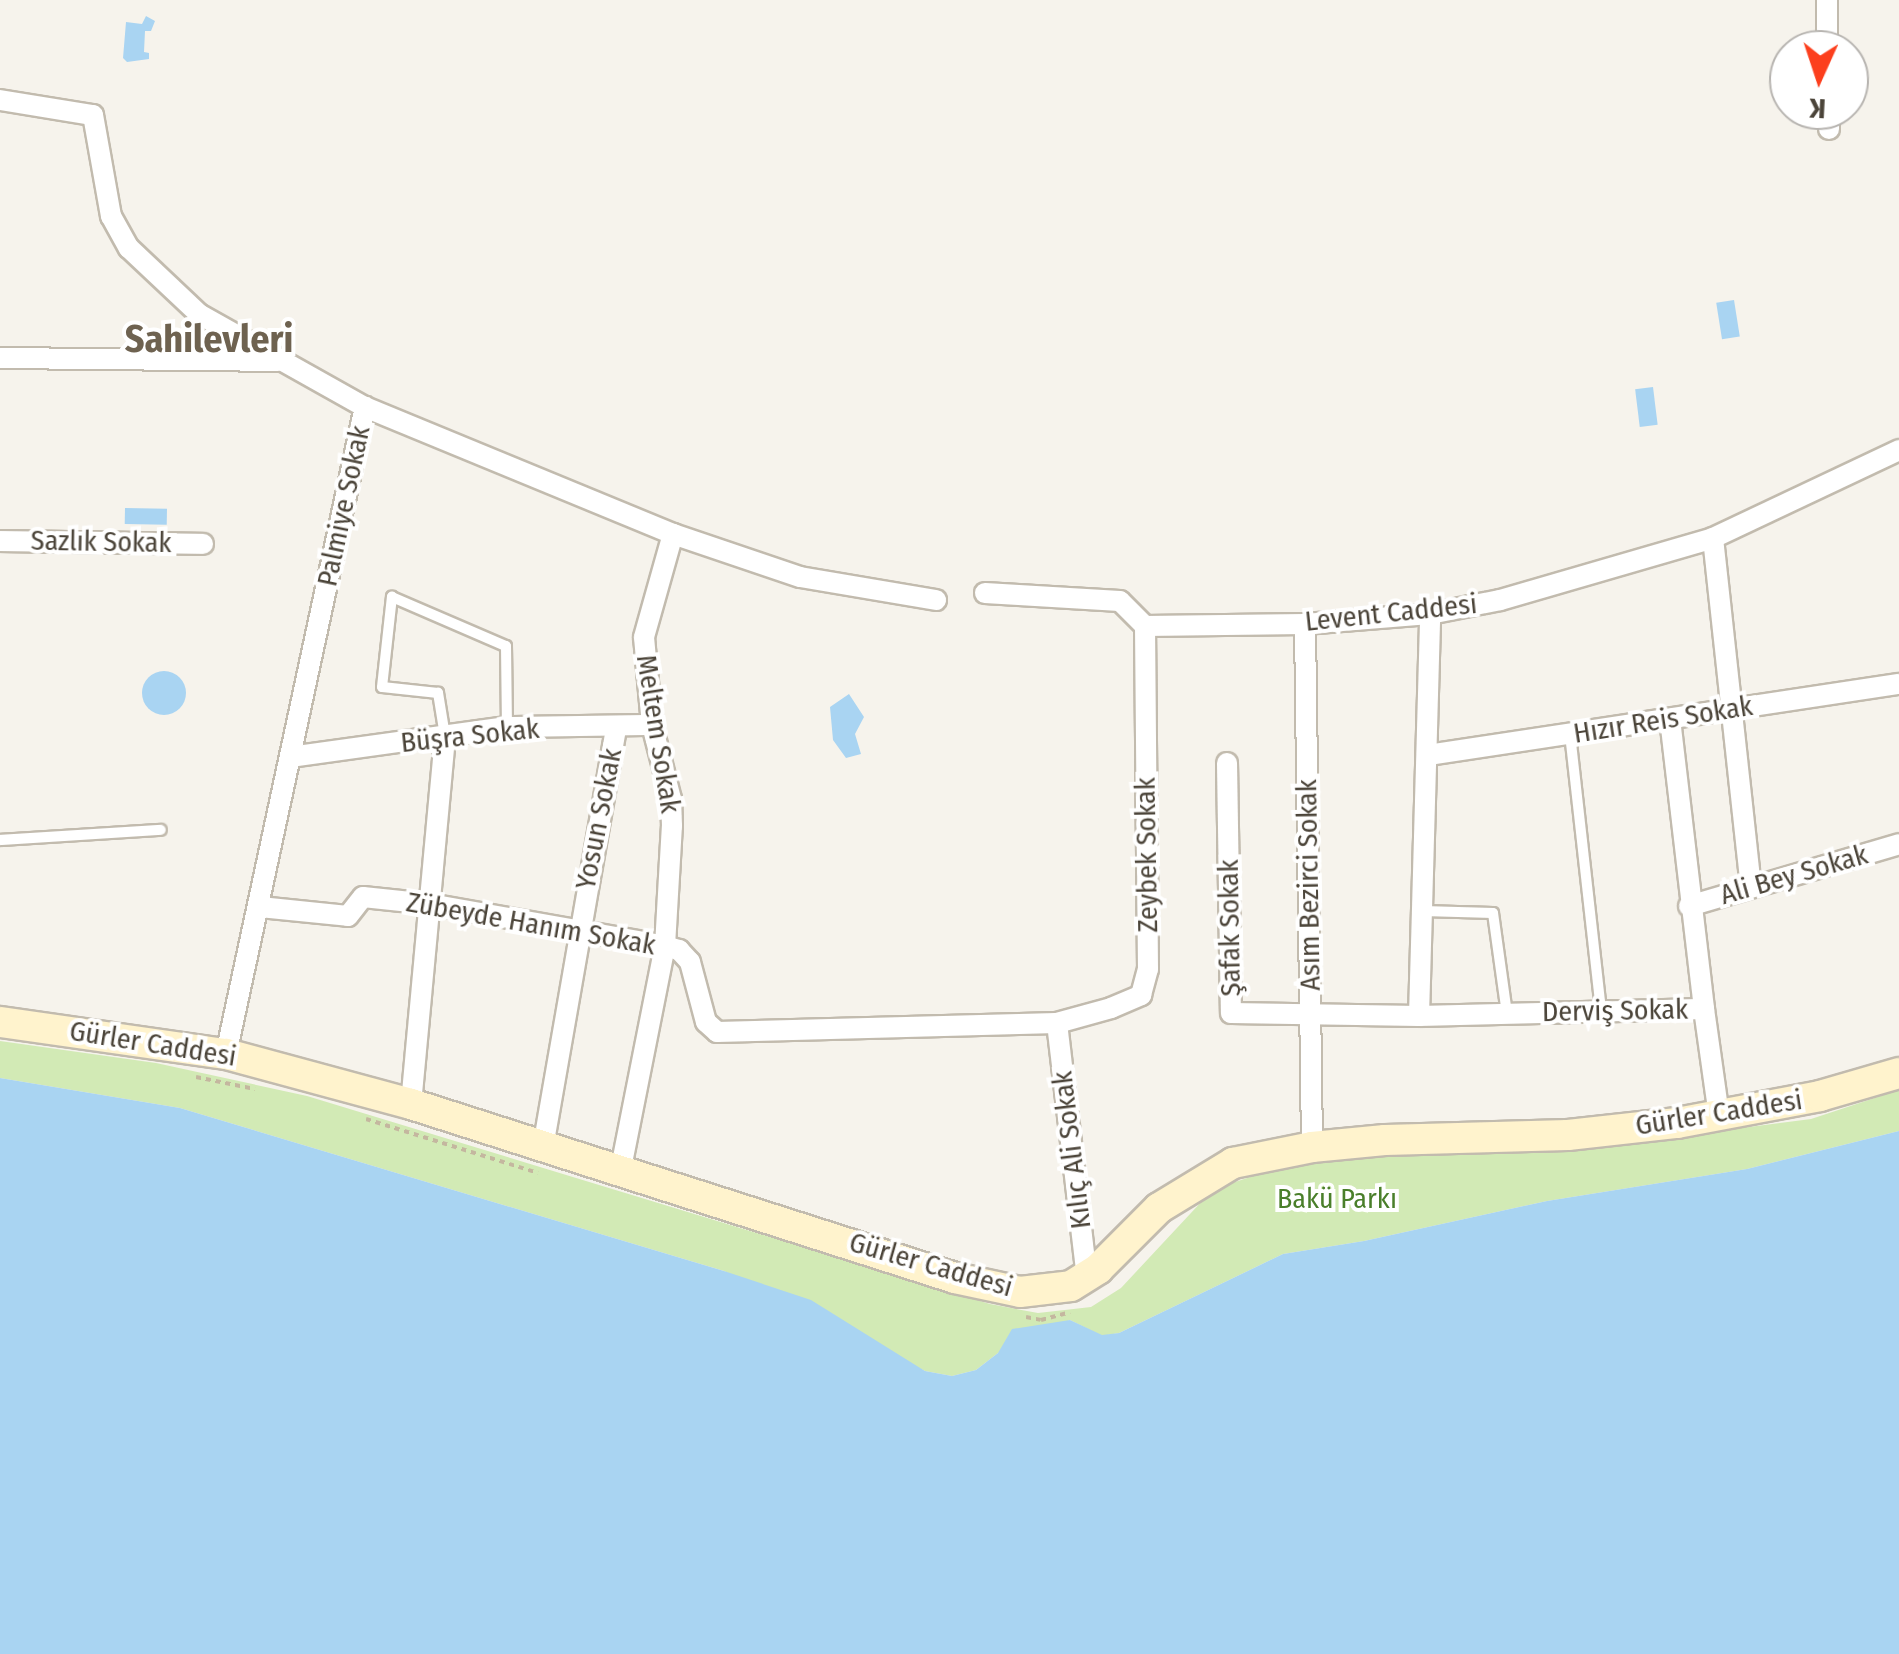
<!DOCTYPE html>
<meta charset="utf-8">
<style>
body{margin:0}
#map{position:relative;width:1899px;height:1654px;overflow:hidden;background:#f6f3ec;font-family:"Fira Sans Condensed",sans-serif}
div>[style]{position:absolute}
.green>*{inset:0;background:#d2eab5}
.water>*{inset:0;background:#a9d4f2;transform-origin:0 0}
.round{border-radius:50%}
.path>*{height:4px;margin-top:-2px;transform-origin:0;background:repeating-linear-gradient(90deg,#c4b79f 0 5px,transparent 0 10px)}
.roads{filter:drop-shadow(2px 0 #c2bbae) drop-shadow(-2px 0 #c2bbae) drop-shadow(0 2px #c2bbae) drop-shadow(0 -2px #c2bbae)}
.lane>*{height:10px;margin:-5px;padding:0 5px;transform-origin:5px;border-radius:5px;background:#fff}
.street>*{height:20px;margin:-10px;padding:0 10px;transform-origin:10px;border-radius:10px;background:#fff}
.secondary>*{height:30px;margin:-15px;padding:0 15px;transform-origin:15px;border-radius:15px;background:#fff3cd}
span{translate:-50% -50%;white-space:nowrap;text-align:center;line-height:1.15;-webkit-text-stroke:8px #fff;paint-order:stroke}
.street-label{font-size:28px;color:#4b4439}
.park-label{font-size:28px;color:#4a7f2a}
.district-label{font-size:38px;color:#6e6250;font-weight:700}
.north{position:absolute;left:1769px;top:30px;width:100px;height:100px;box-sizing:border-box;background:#fff;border:2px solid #b7b4b0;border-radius:50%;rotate:183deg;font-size:28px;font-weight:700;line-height:40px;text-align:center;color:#4b4439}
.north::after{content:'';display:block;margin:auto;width:35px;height:45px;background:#fc3f1d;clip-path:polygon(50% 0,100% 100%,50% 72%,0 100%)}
</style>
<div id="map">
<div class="green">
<i style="clip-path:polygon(0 1041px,156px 1063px,307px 1096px,990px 1304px,1038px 1313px,1091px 1307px,1121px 1288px,1204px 1199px,1232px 1183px,1313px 1156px,1374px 1150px,1579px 1149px,1811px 1119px,1899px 1090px,1899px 1131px,1747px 1169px,1547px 1201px,1364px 1241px,1283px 1254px,1119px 1333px,1102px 1336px,1070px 1320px,998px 1353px,976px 1370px,952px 1376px,925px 1371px,724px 1271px,180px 1108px,0 1078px)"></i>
</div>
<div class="water">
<i style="clip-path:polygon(146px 16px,155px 21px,151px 31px,145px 31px,144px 52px,149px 53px,149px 59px,127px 62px,123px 58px,126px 22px,142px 24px)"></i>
<i style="left:1734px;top:300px;width:37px;height:18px;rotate:81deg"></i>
<i style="left:1653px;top:387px;width:38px;height:18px;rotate:83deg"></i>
<i style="left:125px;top:508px;width:42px;height:16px;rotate:1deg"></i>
<i class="round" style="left:142px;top:671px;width:44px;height:44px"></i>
<i style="clip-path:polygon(849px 694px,864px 717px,855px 734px,861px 754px,846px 758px,833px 740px,830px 707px)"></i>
<i style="clip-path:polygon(0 1078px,180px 1108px,724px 1271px,811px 1300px,925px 1371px,952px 1376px,976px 1370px,998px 1353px,1012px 1329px,1070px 1320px,1102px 1335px,1119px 1333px,1283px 1254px,1364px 1241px,1547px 1201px,1747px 1169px,1899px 1131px,1899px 1654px,0 1654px)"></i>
</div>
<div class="path">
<i style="left:196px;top:1077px;width:60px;rotate:11.5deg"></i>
<i style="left:366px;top:1119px;width:180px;rotate:17.4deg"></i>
<i style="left:1026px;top:1317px;width:15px;rotate:11deg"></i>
<i style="left:1041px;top:1320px;width:30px;rotate:-15deg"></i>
</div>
<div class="roads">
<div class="lane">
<i style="left:1570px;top:734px;width:279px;rotate:83.6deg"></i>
<i style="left:445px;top:736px;width:44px;rotate:-99.2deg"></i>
<i style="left:438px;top:693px;width:56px;rotate:-173.9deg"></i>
<i style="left:382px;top:687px;width:91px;rotate:-83.7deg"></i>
<i style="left:392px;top:597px;width:124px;rotate:23.3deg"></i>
<i style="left:506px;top:646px;width:81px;rotate:89.3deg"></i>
<i style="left:0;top:840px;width:161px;rotate:-3.6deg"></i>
<i style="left:1423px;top:911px;width:70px;rotate:1.6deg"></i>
<i style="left:1493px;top:913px;width:102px;rotate:82.1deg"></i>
</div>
<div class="street">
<i style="left:1827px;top:50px;width:50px;rotate:-90deg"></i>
<i style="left:0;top:100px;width:94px;rotate:9.2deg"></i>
<i style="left:93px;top:115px;width:103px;rotate:79.9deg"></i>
<i style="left:111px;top:216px;width:37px;rotate:61deg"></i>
<i style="left:129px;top:248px;width:96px;rotate:43.3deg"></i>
<i style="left:199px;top:314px;width:190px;rotate:29.3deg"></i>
<i style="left:365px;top:407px;width:333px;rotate:22.4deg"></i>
<i style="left:673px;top:534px;width:134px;rotate:18.7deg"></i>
<i style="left:800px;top:577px;width:138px;rotate:9.6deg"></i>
<i style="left:1829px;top:110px;width:19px;rotate:90deg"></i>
<i style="left:0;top:358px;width:278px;rotate:0.6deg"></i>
<i style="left:1713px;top:538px;width:351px;rotate:83.8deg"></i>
<i style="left:0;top:541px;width:203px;rotate:0.8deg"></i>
<i style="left:985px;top:593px;width:135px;rotate:3.4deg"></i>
<i style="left:1120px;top:601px;width:35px;rotate:45deg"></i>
<i style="left:1145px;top:626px;width:160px;rotate:-0.7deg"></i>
<i style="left:1305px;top:624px;width:125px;rotate:-4.6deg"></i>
<i style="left:1430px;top:614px;width:71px;rotate:-11.3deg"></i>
<i style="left:1500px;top:600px;width:222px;rotate:-16.2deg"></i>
<i style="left:1713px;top:538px;width:206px;rotate:-25.3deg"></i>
<i style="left:1305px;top:624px;width:523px;rotate:89.23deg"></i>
<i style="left:1670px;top:719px;width:292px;rotate:83.3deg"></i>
<i style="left:1428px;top:755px;width:476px;rotate:-8.6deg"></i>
<i style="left:290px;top:757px;width:219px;rotate:-7.9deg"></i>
<i style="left:507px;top:727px;width:145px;rotate:-0.8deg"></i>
<i style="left:1227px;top:763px;width:250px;rotate:89.1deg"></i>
<i style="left:1231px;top:1013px;width:188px;rotate:0.9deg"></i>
<i style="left:1419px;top:1016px;width:285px;rotate:-1.4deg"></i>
<i style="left:1704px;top:1009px;width:108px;rotate:82deg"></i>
<i style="left:1689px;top:906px;width:219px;rotate:-16.4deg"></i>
<i style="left:260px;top:907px;width:88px;rotate:5.8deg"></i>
<i style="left:348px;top:916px;width:24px;rotate:-52deg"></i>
<i style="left:363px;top:897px;width:67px;rotate:6deg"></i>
<i style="left:430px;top:904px;width:239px;rotate:10.1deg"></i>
<i style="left:665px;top:946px;width:15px;rotate:16deg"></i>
<i style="left:679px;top:950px;width:16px;rotate:47deg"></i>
<i style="left:690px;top:962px;width:62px;rotate:75.1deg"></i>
<i style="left:706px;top:1022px;width:15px;rotate:42deg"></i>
<i style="left:717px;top:1032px;width:340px;rotate:-1.5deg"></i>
<i style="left:1057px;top:1023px;width:56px;rotate:-15.5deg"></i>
<i style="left:1111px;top:1008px;width:33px;rotate:-23deg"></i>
<i style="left:1141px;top:995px;width:27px;rotate:-75deg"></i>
<i style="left:1148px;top:969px;width:343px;rotate:-90.5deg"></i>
<i style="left:1419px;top:1016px;width:402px;rotate:-88.4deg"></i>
<i style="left:1057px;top:1023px;width:256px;rotate:83.3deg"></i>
<i style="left:226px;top:1054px;width:662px;rotate:-77.88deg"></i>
<i style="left:411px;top:1104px;width:369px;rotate:-84.7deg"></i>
<i style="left:543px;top:1147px;width:425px;rotate:-80.1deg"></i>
<i style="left:620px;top:1173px;width:231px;rotate:-78.8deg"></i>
<i style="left:665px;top:946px;width:120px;rotate:-86.7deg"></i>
<i style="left:672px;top:826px;width:27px;rotate:-92deg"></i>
<i style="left:671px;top:799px;width:76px;rotate:-104.4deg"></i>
<i style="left:652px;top:725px;width:88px;rotate:-95.2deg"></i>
<i style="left:644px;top:637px;width:107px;rotate:-74.3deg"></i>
</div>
<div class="secondary">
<i style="left:0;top:1022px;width:228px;rotate:8.1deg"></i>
<i style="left:226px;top:1054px;width:192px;rotate:15.1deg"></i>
<i style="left:411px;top:1104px;width:571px;rotate:17.74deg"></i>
<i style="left:955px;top:1278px;width:66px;rotate:12.2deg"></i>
<i style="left:1020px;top:1292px;width:51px;rotate:-6.7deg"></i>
<i style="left:1071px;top:1286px;width:32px;rotate:-32deg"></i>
<i style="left:1098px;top:1269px;width:86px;rotate:-45deg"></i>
<i style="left:1159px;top:1208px;width:87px;rotate:-31.3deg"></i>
<i style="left:1233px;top:1163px;width:81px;rotate:-11.4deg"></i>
<i style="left:1312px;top:1147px;width:73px;rotate:-5.5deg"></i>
<i style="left:1385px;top:1140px;width:183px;rotate:-1.6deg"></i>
<i style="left:1568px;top:1135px;width:110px;rotate:-6.3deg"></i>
<i style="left:1677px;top:1123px;width:146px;rotate:-10.7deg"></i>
<i style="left:1820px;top:1096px;width:82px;rotate:-16.2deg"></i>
</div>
</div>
<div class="street-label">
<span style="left:344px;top:506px;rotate:-78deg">Palmiye Sokak</span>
<span style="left:101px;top:542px;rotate:1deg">Sazlık Sokak</span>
<span style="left:1391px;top:613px;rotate:-6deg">Levent Caddesi</span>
<span style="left:1663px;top:720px;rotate:-9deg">Hızır Reis Sokak</span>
<span style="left:658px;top:734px;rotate:81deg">Meltem Sokak</span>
<span style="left:470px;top:736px;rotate:-6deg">Büşra Sokak</span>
<span style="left:599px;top:819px;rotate:-79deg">Yosun Sokak</span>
<span style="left:1147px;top:855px;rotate:-91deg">Zeybek Sokak</span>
<span style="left:1794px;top:875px;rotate:-16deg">Ali Bey Sokak</span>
<span style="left:1309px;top:885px;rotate:-91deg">Asım Bezirci Sokak</span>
<span style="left:531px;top:924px;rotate:10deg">Zübeyde Hanım Sokak</span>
<span style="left:1230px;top:928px;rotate:-91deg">Şafak Sokak</span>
<span style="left:1615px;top:1011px;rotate:-1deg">Derviş Sokak</span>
<span style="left:153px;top:1044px;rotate:9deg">Gürler Caddesi</span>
<span style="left:1719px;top:1113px;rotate:-9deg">Gürler Caddesi</span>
<span style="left:1072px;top:1150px;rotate:-97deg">Kılıç Ali Sokak</span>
<span style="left:931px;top:1265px;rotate:16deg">Gürler Caddesi</span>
</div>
<div class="park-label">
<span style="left:1337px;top:1199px">Bakü Parkı</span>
</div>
<div class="district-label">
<span style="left:209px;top:340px">Sahilevleri</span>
</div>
<div class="north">K</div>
</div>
